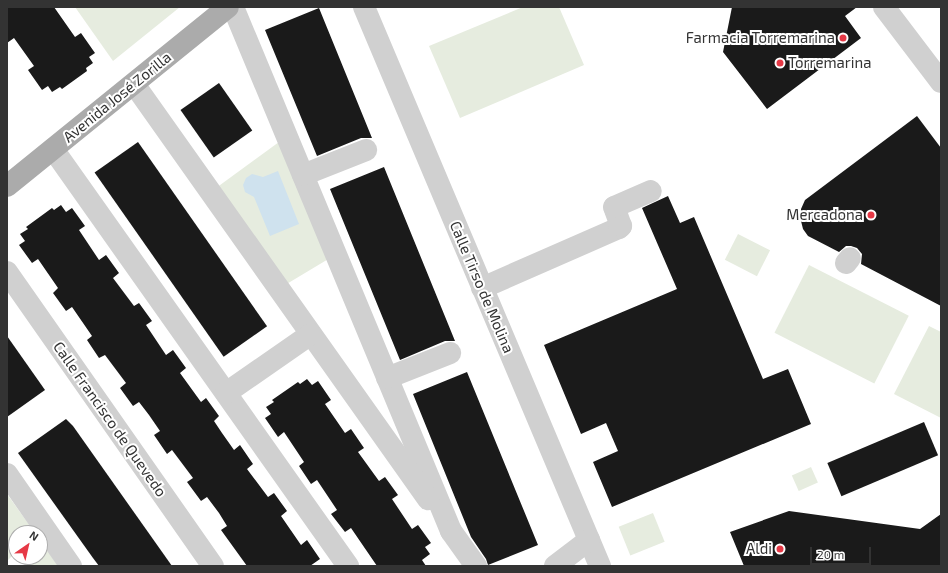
<!DOCTYPE html>
<meta charset="utf-8">
<style>
body{margin:0}
#map{position:relative;width:948px;height:573px;overflow:hidden;background:#fff;font-family:"Exo 2",sans-serif}
div>[style]{position:absolute}
.green>*{inset:0;background:#e6ecdf;transform-origin:0 0}
.water>*{inset:0;background:#cfe2ee}
.building>*{inset:0;background:#1a1a1a;transform-origin:0 0}
.minor>*{height:22px;margin:-11px;padding:0 11px;transform-origin:11px;border-radius:11px;background:#d0d0d0}
.major>*{height:22px;margin:-11px;padding:0 11px;transform-origin:11px;border-radius:11px;background:#ababab}
.dots>*{width:11px;height:11px;translate:-50% -50%;box-sizing:border-box;border:2px solid #fff;border-radius:50%}
span{translate:-50% -50%;white-space:nowrap;text-align:center;line-height:1.15;-webkit-text-stroke:4px #fff;paint-order:stroke}
.poi-label{font-size:15px;color:#333}
.right{translate:-100% -50%;text-align:right}
.left{translate:0 -50%;text-align:left}
.street-label{font-size:15px;color:#333}
.frame{position:absolute;inset:0;border:8px solid #333;pointer-events:none}
.north{position:absolute;left:8px;top:525px;width:40px;height:40px;box-sizing:border-box;background:#fff;border:1px solid #adadad;border-radius:50%;rotate:34deg;font-size:11px;font-weight:700;line-height:16px;text-align:center;color:#333}
.north::after{content:'';display:block;margin:auto;width:14px;height:18px;background:#e63946;clip-path:polygon(50% 0,100% 100%,50% 72%,0 100%)}
.scale{position:absolute;left:810px;top:547px;width:61px;height:18px;box-sizing:border-box;border:2px solid #333;border-top:0;padding-left:5px;font-size:12px;line-height:14px;white-space:nowrap;color:#333;-webkit-text-stroke:3px #fff;paint-order:stroke}
</style>
<div id="map">
<div class="green">
<i style="clip-path:polygon(75px 7px,180px 7px,113px 61px)"></i>
<i style="clip-path:polygon(523px 7px,559px 7px,584px 65px,460px 118px,429px 46px)"></i>
<i style="clip-path:polygon(279px 142px,330px 258px,285px 285px,216px 188px)"></i>
<i style="left:738px;top:234px;width:36px;height:29px;rotate:27deg"></i>
<i style="left:809px;top:265px;width:112px;height:76px;rotate:27deg"></i>
<i style="clip-path:polygon(929px 326px,941px 332px,941px 418px,894px 394px)"></i>
<i style="left:811px;top:467px;width:17px;height:21px;rotate:66deg"></i>
<i style="clip-path:polygon(7px 494px,35px 533px,16px 533px,16px 552px,7px 561px)"></i>
<i style="left:653px;top:513px;width:31px;height:37px;rotate:68deg"></i>
<i style="clip-path:polygon(40px 540px,58px 566px,30px 566px,21px 557px,40px 557px)"></i>
</div>
<div class="water">
<i style="clip-path:polygon(278px 171px,299px 224px,270px 236px,254px 197px,245px 192px,243px 185px,246px 178px,252px 174px,263px 177px)"></i>
</div>
<div class="building">
<i style="clip-path:polygon(7px 7px,54px 7px,75px 37px,81px 33px,95px 53px,89px 57px,93px 63px,86px 68px,87px 71px,62px 89px,60px 87px,52px 92px,48px 86px,42px 90px,28px 70px,34px 66px,14px 38px,7px 43px)"></i>
<i style="clip-path:polygon(732px 7px,857px 7px,845px 16px,861px 38px,767px 109px,723px 52px)"></i>
<i style="clip-path:polygon(319px 8px,372px 138px,361px 138px,317px 156px,265px 30px)"></i>
<i style="left:219px;top:83px;width:58px;height:47px;rotate:55deg"></i>
<i style="clip-path:polygon(917px 116px,941px 148px,941px 306px,861px 264px,862px 254px,857px 248px,851px 246px,846px 246px,839px 252px,808px 236px,803px 229px,801px 221px,801px 209px,805px 200px)"></i>
<i style="left:138px;top:142px;width:225px;height:53px;rotate:55deg"></i>
<i style="clip-path:polygon(384px 167px,455px 341px,445px 341px,400px 360px,330px 189px)"></i>
<i style="clip-path:polygon(668px 196px,680px 223px,694px 217px,763px 379px,788px 369px,811px 424px,612px 507px,593px 462px,618px 451px,606px 423px,581px 434px,544px 345px,677px 289px,642px 208px)"></i>
<i style="clip-path:polygon(61px 205px,66px 212px,72px 208px,85px 226px,79px 230px,99px 260px,106px 255px,119px 273px,113px 278px,134px 306px,139px 303px,152px 321px,146px 325px,166px 355px,173px 350px,186px 368px,180px 373px,201px 402px,206px 398px,219px 416px,214px 421px,222px 433px,234px 450px,240px 445px,253px 464px,247px 469px,268px 497px,274px 493px,287px 511px,281px 516px,301px 545px,307px 540px,320px 559px,310px 566px,247px 566px,221px 530px,227px 526px,219px 513px,207px 497px,201px 501px,187px 482px,193px 478px,172px 450px,167px 454px,154px 435px,160px 431px,149px 415px,139px 402px,133px 406px,120px 388px,126px 383px,105px 355px,99px 358px,87px 340px,92px 336px,72px 307px,66px 311px,53px 293px,58px 288px,38px 259px,32px 263px,19px 245px,25px 241px,20px 234px,28px 229px,26px 227px,52px 208px,54px 210px)"></i>
<i style="clip-path:polygon(7px 336px,45px 390px,7px 417px)"></i>
<i style="clip-path:polygon(467px 372px,538px 545px,488px 565px,486px 559px,471px 537px,413px 394px)"></i>
<i style="clip-path:polygon(307px 379px,312px 385px,318px 381px,331px 400px,325px 404px,345px 433px,351px 429px,364px 448px,358px 452px,379px 481px,385px 477px,398px 495px,392px 499px,412px 529px,418px 525px,431px 543px,425px 547px,430px 554px,422px 560px,426px 566px,377px 566px,351px 528px,345px 532px,331px 514px,337px 510px,317px 480px,311px 484px,299px 466px,304px 462px,284px 432px,278px 437px,265px 418px,271px 414px,266px 407px,274px 402px,272px 400px,298px 382px,300px 384px)"></i>
<i style="clip-path:polygon(66px 419px,73px 426px,172px 566px,99px 566px,93px 558px,18px 453px)"></i>
<i style="left:924px;top:422px;width:36px;height:105px;rotate:67deg"></i>
<i style="clip-path:polygon(789px 511px,920px 529px,941px 514px,941px 566px,744px 566px,730px 532px)"></i>
</div>
<div class="minor">
<i style="left:233px;top:7px;width:568px;rotate:67.41deg"></i>
<i style="left:451px;top:531px;width:43px;rotate:54.5deg"></i>
<i style="left:364px;top:7px;width:607px;rotate:67.11deg"></i>
<i style="left:884px;top:7px;width:94px;rotate:52.8deg"></i>
<i style="left:134px;top:84px;width:509px;rotate:54.68deg"></i>
<i style="left:53px;top:149px;width:511px;rotate:54.72deg"></i>
<i style="left:303px;top:175px;width:68px;rotate:-21.6deg"></i>
<i style="left:846px;top:263px;width:6px;rotate:-51deg"></i>
<i style="left:7px;top:272px;width:359px;rotate:55deg"></i>
<i style="left:482px;top:288px;width:150px;rotate:-23.7deg"></i>
<i style="left:619px;top:228px;width:3px;rotate:-45deg"></i>
<i style="left:621px;top:226px;width:20px;rotate:-110deg"></i>
<i style="left:614px;top:207px;width:40px;rotate:-23.4deg"></i>
<i style="left:387px;top:378px;width:68px;rotate:-21.6deg"></i>
<i style="left:226px;top:393px;width:103px;rotate:-34.8deg"></i>
<i style="left:7px;top:474px;width:112px;rotate:55.2deg"></i>
<i style="left:555px;top:566px;width:43px;rotate:-37.4deg"></i>
</div>
<div class="major">
<i style="left:7px;top:186px;width:284px;rotate:-39deg"></i>
</div>
<div class="dots">
<i style="left:843px;top:38px;background:#e63946"></i>
<i style="left:780px;top:63px;background:#e63946"></i>
<i style="left:871px;top:215px;background:#e63946"></i>
<i style="left:780px;top:549px;background:#e63946"></i>
</div>
<div class="poi-label">
<span class="right" style="left:835px;top:38px">Farmacia Torremarina</span>
<span class="left" style="left:788px;top:63px">Torremarina</span>
<span class="right" style="left:863px;top:215px">Mercadona</span>
<span class="right" style="left:772px;top:549px">Aldi</span>
</div>
<div class="street-label">
<span style="left:117px;top:97px;rotate:-39deg">Avenida José Zorilla</span>
<span style="left:482px;top:287px;rotate:67deg">Calle Tirso de Molina</span>
<span style="left:110px;top:419px;rotate:55deg">Calle Francisco de Quevedo</span>
</div>
<div class="frame"></div>
<div class="north">N</div>
<div class="scale">20 m</div>
</div>
